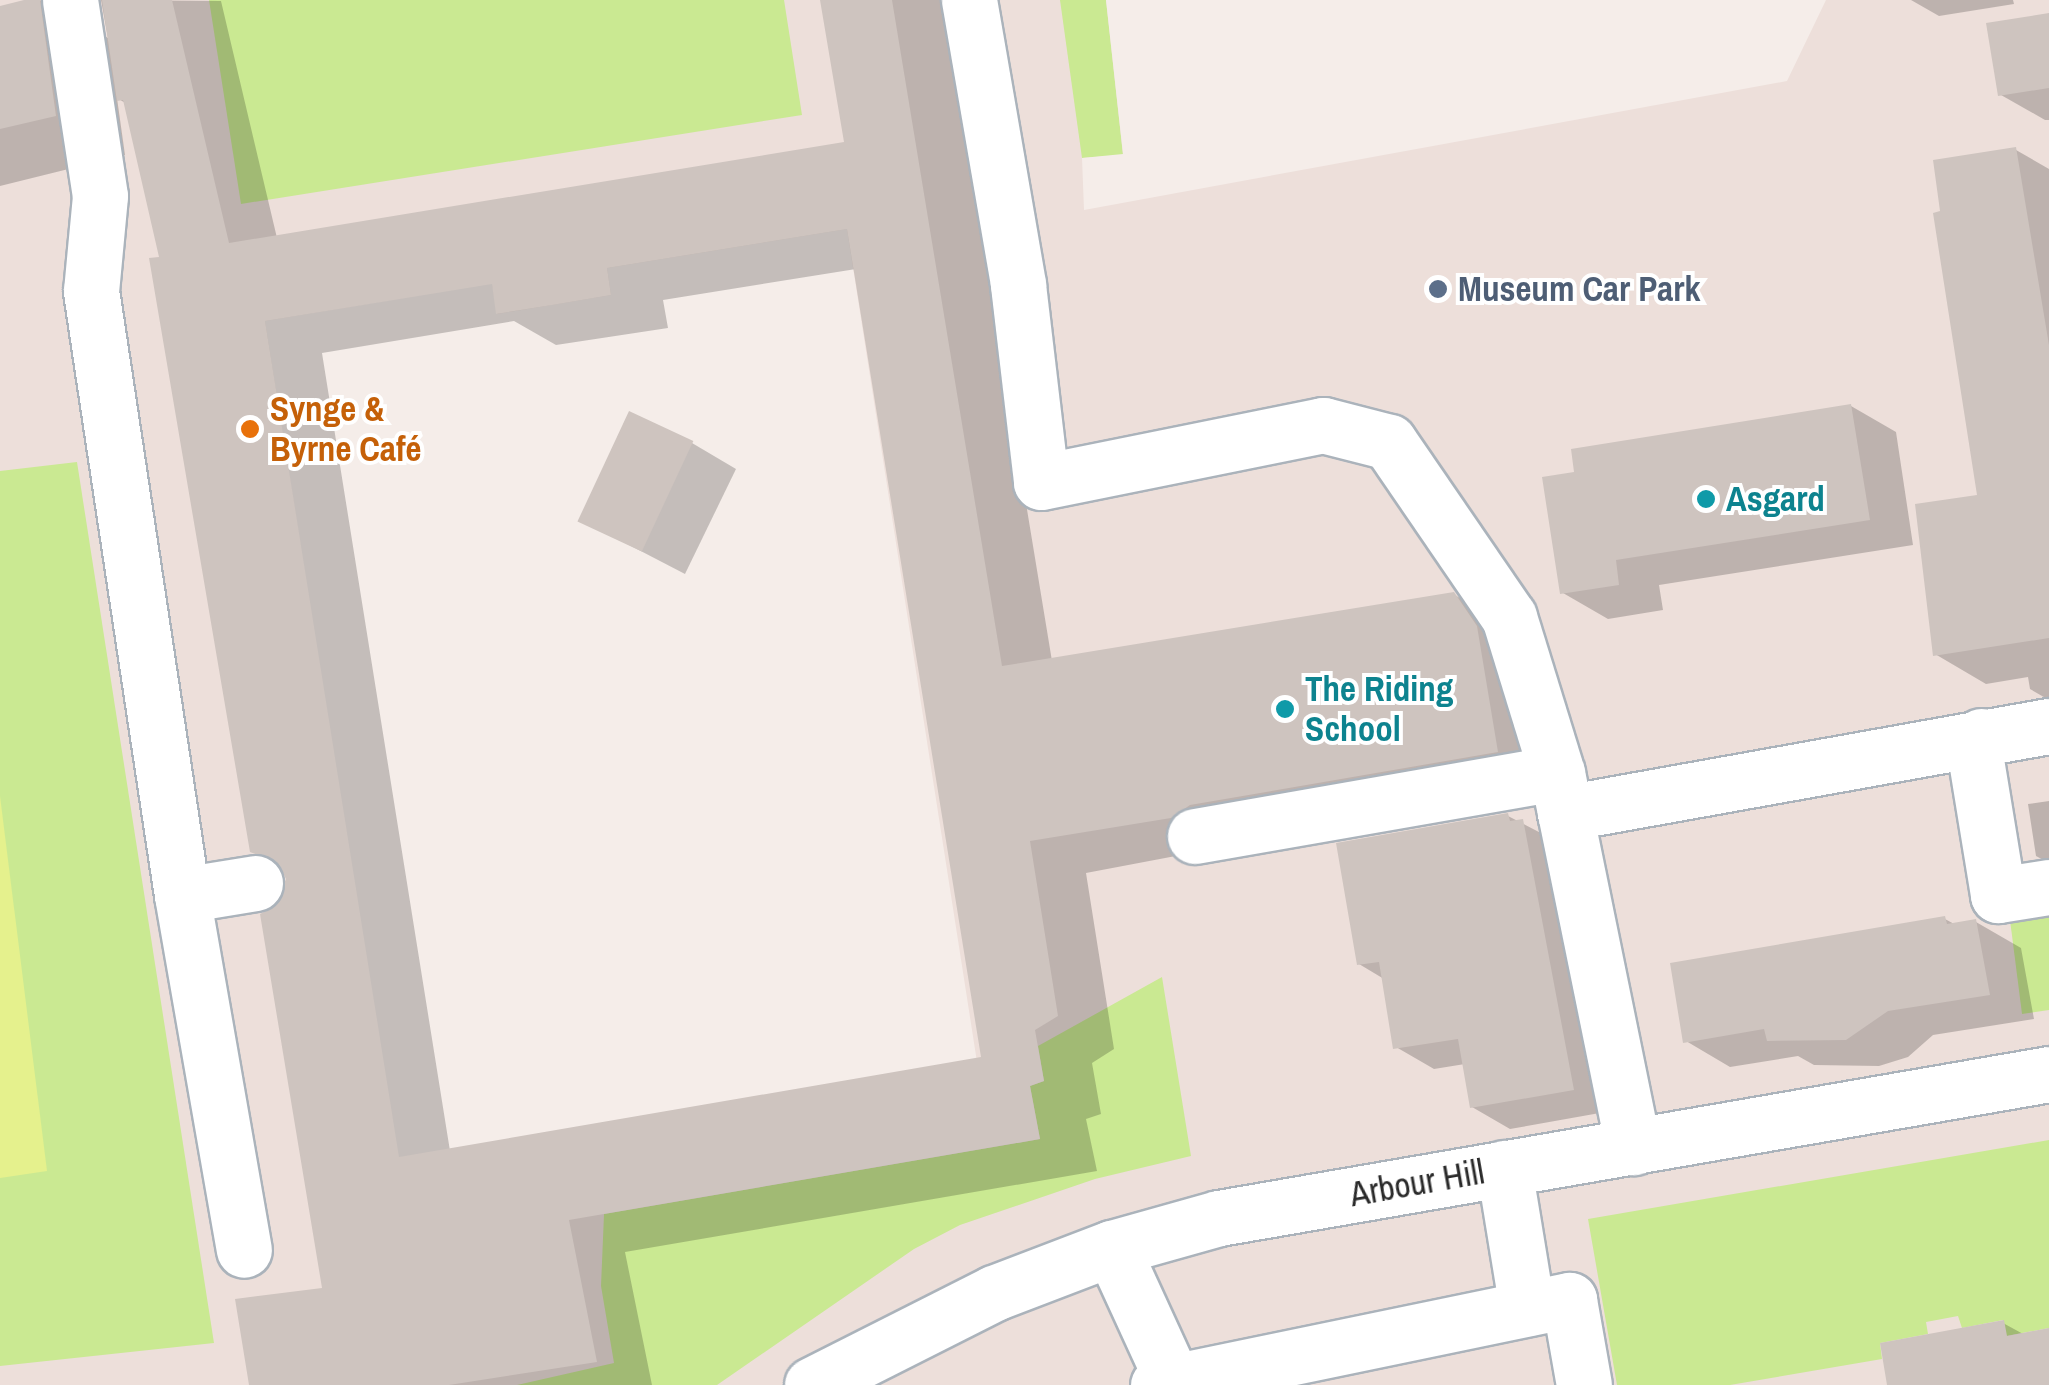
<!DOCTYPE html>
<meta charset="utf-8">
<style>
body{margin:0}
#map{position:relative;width:2049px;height:1385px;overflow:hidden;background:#eddfda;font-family:"Archivo Narrow",sans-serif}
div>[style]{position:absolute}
.green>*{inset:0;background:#cae992}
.pitch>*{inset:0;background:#e5f18d}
.plaza>*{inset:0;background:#f5ede9}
.shadow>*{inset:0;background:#0003}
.building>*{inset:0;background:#cec4bf;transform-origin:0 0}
.roads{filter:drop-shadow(2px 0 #abb3bb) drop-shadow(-2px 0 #abb3bb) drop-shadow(0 2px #abb3bb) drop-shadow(0 -2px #abb3bb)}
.minor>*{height:55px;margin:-27.5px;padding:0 27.5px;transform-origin:27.5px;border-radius:27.5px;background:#fff}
.dots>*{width:28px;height:28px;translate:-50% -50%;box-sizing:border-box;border:5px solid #fff;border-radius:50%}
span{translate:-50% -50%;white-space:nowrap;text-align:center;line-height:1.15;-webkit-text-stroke:8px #fff;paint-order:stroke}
.service-label{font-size:35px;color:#4e5e75;font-weight:700}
.left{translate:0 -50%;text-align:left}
.food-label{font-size:35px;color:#c56008;font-weight:700}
.culture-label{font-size:35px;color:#0d838f;font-weight:700}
.street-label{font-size:35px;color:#2a2a2a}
</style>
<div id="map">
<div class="green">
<i style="clip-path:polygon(209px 0,784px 0,802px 115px,241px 204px)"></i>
<i style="clip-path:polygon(1060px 0,1106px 0,1123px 155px,1082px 158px)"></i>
<i style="clip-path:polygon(77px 462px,214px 1343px,0 1366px,0 471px)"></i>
<i style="clip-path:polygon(2049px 914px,2049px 1010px,2022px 1014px,2010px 920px)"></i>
<i style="clip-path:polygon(1162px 977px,1191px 1156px,1095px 1179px,960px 1225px,914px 1249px,717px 1385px,517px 1385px,614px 1363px,601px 1286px,604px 1214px,1040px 1139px,1030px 1086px,1044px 1081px,1038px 1046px)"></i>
<i style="clip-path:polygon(2049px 1140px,2049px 1328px,2006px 1336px,2003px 1320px,1962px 1328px,1958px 1316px,1926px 1322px,1928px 1334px,1880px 1343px,1882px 1359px,1730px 1385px,1617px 1385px,1588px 1219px)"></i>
</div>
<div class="pitch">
<i style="clip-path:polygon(0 796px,47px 1171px,0 1178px)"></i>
</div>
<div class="plaza">
<i style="clip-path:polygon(1106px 0,1826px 0,1787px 81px,1084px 210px,1082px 158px,1123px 154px)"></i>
<i style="clip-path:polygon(847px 229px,977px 1062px,397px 1158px,265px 321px,492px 283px,497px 314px,611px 295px,607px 268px)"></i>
</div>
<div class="shadow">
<i style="clip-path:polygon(evenodd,42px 0,108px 38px,101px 0,221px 1px,277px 238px,847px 144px,823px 0,943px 0,1052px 661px,1453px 594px,1511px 628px,1555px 784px,1086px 873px,1114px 1049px,1092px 1063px,1101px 1114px,1086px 1119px,1097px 1171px,625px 1252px,652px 1385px,252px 1385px,325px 1290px,277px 908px,289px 879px,284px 869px,252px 851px,162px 259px,127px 104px,117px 98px,125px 155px,0 186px,0 8px,42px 0,856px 269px,984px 1059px,450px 1151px,322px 353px,514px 321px,556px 345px,668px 328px,663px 300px,856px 269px)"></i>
<i style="clip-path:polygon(1911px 0,2013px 0,2014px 4px,1939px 16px)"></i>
<i style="clip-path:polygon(2049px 16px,2049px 120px,2045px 120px,2001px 95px)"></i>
<i style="clip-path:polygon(2016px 150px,2049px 169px,2049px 700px,2030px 689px,2028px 677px,1986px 684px,1935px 654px,1980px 497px)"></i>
<i style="clip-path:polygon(1851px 406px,1896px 432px,1913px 545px,1659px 585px,1663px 610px,1608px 619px,1563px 593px)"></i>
<i style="clip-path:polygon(692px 443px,736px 469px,685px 574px,581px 520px)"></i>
<i style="clip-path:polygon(2049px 801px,2049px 863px,2036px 856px,2028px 804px)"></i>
<i style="clip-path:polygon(1508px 816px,1560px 843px,1611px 1111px,1510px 1129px,1472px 1107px,1465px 1064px,1434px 1069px,1396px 1047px,1384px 979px,1359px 964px)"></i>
<i style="clip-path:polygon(1945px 919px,1956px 925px,1976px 922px,2021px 948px,2034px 1019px,1933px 1035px,1908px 1057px,1879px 1066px,1814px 1065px,1798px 1056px,1730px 1067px,1686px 1041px)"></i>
<i style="clip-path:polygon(2003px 1323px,2025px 1335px,2049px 1330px,2049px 1385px,1889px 1385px)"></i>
</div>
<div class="building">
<i style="clip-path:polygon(24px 0,40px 0,56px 116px,0 129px,0 6px)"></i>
<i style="clip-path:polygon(evenodd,102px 0,172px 0,229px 243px,844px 142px,820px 0,892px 0,1002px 666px,1454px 592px,1477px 626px,1498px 752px,1190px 805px,1171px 818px,1030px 841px,1058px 1016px,1035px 1030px,1044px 1081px,1030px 1086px,1040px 1139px,569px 1220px,597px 1362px,449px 1385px,249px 1385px,235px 1299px,322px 1288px,260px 914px,275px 906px,286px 879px,278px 863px,250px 852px,149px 258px,159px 257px,123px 100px,117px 101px,102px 0,847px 229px,981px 1057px,399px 1157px,265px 321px,492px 284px,496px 314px,552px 305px,611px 295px,607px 268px,847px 229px)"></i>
<i style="clip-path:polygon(2049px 13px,2049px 88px,1998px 96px,1986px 23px)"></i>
<i style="clip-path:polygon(2016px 147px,2049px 345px,2049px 638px,1933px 656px,1915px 504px,1977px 495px,1933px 213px,1940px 211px,1933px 160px)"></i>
<i style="clip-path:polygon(1851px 404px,1870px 520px,1616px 560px,1619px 585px,1560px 594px,1542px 477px,1574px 472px,1571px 449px)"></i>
<i style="left:629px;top:411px;width:71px;height:122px;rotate:25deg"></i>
<i style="clip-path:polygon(1508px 813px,1510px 821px,1523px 819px,1574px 1090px,1470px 1108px,1458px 1039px,1393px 1049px,1379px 962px,1357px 965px,1336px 843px)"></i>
<i style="clip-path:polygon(1945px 916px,1947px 924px,1976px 919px,1990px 995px,1888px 1011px,1846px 1040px,1767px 1041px,1764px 1029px,1683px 1043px,1670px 963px)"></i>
<i style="clip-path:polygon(2004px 1320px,2007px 1336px,2049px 1328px,2049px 1385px,1887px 1385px,1880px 1343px)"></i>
</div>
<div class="roads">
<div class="minor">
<i style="left:70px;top:0;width:198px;rotate:81.3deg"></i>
<i style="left:100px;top:196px;width:95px;rotate:95.4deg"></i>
<i style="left:91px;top:291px;width:611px;rotate:81.43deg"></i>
<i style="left:182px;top:895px;width:360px;rotate:80.1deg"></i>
<i style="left:969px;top:0;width:289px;rotate:80.2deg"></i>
<i style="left:1018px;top:285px;width:198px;rotate:83.3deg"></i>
<i style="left:1041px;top:482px;width:288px;rotate:-11.4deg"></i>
<i style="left:1323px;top:425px;width:68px;rotate:14.4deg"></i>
<i style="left:1389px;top:442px;width:212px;rotate:55.6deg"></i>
<i style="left:1509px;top:617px;width:163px;rotate:72.9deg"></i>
<i style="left:1557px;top:773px;width:382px;rotate:78.5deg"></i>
<i style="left:1981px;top:736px;width:25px;rotate:102deg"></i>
<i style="left:1976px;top:760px;width:137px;rotate:80.7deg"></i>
<i style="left:1998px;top:895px;width:52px;rotate:-8.9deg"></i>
<i style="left:1565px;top:813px;width:492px;rotate:-10.2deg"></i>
<i style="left:1195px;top:836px;width:367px;rotate:-9.9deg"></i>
<i style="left:182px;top:895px;width:74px;rotate:-9.3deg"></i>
<i style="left:1504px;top:1168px;width:142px;rotate:80.7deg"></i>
<i style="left:1112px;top:1248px;width:144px;rotate:65.4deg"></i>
<i style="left:812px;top:1385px;width:204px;rotate:-26.8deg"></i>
<i style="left:994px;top:1293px;width:126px;rotate:-20.9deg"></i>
<i style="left:1112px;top:1248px;width:111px;rotate:-15.7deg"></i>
<i style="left:1219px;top:1218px;width:842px;rotate:-9.84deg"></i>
<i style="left:1158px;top:1385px;width:420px;rotate:-11.7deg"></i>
<i style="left:1569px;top:1300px;width:86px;rotate:80deg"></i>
</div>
</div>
<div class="dots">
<i style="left:1438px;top:289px;background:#5c6f8a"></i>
<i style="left:250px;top:429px;background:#e8710a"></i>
<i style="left:1706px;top:499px;background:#0f9aa8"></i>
<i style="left:1285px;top:709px;background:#0f9aa8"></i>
</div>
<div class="service-label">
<span class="left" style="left:1458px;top:289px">Museum Car Park</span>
</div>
<div class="food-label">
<span class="left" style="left:270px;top:429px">Synge &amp;<br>Byrne Café</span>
</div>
<div class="culture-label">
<span class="left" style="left:1726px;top:499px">Asgard</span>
<span class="left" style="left:1305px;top:709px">The Riding<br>School</span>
</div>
<div class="street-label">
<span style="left:1417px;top:1183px;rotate:-10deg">Arbour Hill</span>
</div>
</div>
